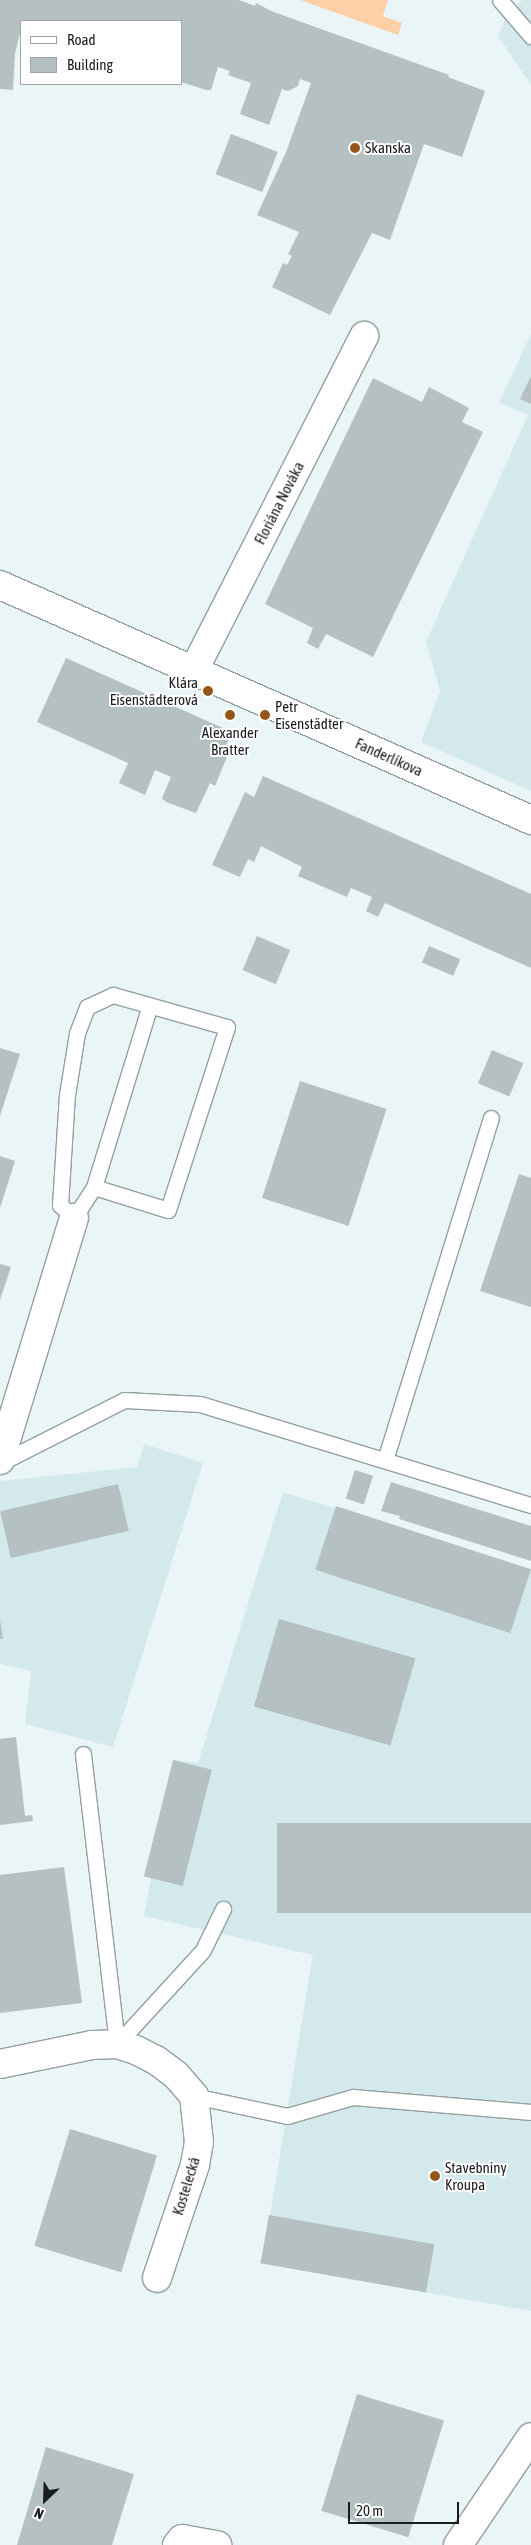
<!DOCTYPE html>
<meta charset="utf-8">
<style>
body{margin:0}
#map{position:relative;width:531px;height:2545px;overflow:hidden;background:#e9f5f6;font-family:"Asap Condensed",sans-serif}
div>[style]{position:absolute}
.built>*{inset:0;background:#d4e9ec}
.green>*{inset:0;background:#ffcfa8}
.building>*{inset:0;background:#b4c0c1;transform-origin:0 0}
.roads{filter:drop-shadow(1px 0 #949fa1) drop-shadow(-1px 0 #949fa1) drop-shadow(0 1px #949fa1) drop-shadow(0 -1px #949fa1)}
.service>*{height:15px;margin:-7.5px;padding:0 7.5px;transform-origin:7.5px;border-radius:7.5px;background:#fff}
.minor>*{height:28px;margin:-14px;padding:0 14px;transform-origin:14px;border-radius:14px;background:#fff}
.dots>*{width:14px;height:14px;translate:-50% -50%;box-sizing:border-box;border:2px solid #fff;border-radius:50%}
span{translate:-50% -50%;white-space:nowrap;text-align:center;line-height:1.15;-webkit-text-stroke:4px #fff;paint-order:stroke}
.poi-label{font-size:15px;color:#191d1e}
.left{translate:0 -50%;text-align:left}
.right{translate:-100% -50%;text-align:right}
.street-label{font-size:15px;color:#191d1e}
.legend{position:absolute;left:20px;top:20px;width:162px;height:65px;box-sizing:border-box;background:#fff;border:1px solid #a3a5a5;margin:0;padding:6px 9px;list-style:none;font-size:15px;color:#191d1e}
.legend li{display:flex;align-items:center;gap:10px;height:25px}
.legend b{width:25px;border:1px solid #a3a5a5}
.north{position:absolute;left:20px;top:2475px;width:50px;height:50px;-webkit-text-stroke:4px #fff;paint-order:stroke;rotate:204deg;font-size:14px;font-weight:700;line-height:20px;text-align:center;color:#191d1e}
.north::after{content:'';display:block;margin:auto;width:18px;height:22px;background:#191d1e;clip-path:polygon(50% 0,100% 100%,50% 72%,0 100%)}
.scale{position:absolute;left:348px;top:2502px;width:111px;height:22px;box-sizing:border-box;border:2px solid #191d1e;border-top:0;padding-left:6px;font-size:15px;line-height:18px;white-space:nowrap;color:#191d1e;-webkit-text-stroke:4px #fff;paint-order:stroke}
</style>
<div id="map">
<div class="built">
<i style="clip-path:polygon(522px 0,531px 0,531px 85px,498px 36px,508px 13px)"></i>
<i style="clip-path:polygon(531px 334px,531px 791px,421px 742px,440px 691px,426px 642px,528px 415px,499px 403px)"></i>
<i style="clip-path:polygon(144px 1444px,203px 1463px,113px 1747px,25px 1724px,31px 1671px,0 1664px,0 1481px,137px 1467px)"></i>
<i style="clip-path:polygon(283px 1492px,531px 1569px,531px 2311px,262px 2263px,313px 1955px,144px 1916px,173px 1760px,198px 1763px)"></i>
</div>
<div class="green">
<i style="clip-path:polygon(300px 0,388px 0,383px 16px,402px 23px,398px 35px)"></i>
</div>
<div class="building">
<i style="clip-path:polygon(0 0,239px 0,255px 6px,256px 3px,271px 11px,449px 75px,448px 77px,485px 91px,462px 157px,424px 144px,390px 240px,372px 233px,330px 315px,272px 287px,283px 263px,287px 265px,292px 256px,288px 254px,299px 232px,257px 215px,286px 152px,311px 83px,300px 79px,298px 86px,288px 91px,282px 89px,269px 125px,240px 114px,251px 83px,228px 75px,230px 71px,218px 67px,211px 90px,206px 90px,181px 82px,181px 21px,21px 21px,21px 30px,15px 53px,13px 90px,0 89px)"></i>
<i style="left:231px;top:134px;width:50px;height:43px;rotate:21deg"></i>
<i style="clip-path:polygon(531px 376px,531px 404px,520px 399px)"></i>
<i style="clip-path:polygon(373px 378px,422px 402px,429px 387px,469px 408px,462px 422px,483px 432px,373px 657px,326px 634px,318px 649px,307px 643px,313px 628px,265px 604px)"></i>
<i style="clip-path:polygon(66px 658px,232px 732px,222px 754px,227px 757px,215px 786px,210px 783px,196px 813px,166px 802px,162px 798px,171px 777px,155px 770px,145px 795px,119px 783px,128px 763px,37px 722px)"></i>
<i style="clip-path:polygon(263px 776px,531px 894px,531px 968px,385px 903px,378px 917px,366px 911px,372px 897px,351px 888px,347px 897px,298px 876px,302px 867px,261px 846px,254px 862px,248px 859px,240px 877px,212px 865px,245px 792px,254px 797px)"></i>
<i style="left:257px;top:936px;width:36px;height:37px;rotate:23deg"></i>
<i style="left:429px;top:946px;width:34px;height:18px;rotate:23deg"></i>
<i style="clip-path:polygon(0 1048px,20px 1054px,0 1116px)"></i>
<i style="left:492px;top:1050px;width:34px;height:36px;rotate:23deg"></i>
<i style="left:300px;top:1081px;width:91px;height:123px;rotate:18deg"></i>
<i style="clip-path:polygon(0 1156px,15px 1161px,0 1208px)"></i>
<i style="clip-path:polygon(519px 1174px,531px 1178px,531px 1307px,480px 1291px)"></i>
<i style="clip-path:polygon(0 1264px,11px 1267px,0 1300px)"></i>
<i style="left:355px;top:1470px;width:19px;height:30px;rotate:18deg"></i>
<i style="clip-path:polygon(391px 1482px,531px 1526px,531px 1561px,399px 1519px,400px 1516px,381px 1511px)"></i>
<i style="left:118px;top:1484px;width:48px;height:121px;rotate:77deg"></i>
<i style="left:336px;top:1506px;width:205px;height:67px;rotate:18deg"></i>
<i style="left:279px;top:1619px;width:142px;height:91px;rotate:16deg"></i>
<i style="clip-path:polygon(0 1620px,3px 1639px,0 1639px)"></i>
<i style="clip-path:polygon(16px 1737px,25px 1816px,32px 1815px,33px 1821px,0 1825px,0 1739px)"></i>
<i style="left:173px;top:1760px;width:40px;height:120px;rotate:14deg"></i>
<i style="left:531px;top:1823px;width:90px;height:254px;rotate:90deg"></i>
<i style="clip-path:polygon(64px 1867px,82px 2003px,0 2013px,0 1875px)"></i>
<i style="left:70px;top:2129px;width:91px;height:122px;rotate:17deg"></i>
<i style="left:269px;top:2215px;width:168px;height:49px;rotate:10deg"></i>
<i style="left:357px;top:2394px;width:91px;height:122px;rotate:17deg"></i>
<i style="clip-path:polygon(46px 2447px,134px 2474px,112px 2545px,17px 2545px)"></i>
</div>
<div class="roads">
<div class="service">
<i style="left:500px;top:0;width:48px;rotate:49.3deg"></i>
<i style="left:113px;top:995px;width:118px;rotate:15.7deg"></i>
<i style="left:227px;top:1027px;width:192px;rotate:107.9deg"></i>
<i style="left:168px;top:1210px;width:77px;rotate:-162.7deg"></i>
<i style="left:94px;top:1187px;width:37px;rotate:123deg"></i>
<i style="left:74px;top:1218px;width:19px;rotate:-137deg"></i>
<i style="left:60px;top:1205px;width:110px;rotate:-86.4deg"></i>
<i style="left:67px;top:1095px;width:63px;rotate:-80.8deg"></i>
<i style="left:77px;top:1033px;width:28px;rotate:-69deg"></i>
<i style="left:87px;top:1007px;width:29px;rotate:-25deg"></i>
<i style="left:94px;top:1187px;width:190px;rotate:-72.9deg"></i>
<i style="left:385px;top:1460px;width:358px;rotate:-72.8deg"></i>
<i style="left:0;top:1463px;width:139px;rotate:-26.9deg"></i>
<i style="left:124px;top:1400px;width:76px;rotate:3deg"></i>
<i style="left:200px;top:1404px;width:346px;rotate:17deg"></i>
<i style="left:83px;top:1754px;width:292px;rotate:83.3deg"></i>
<i style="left:117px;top:2044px;width:127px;rotate:-47.5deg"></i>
<i style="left:203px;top:1950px;width:46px;rotate:-64deg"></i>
<i style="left:194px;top:2096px;width:95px;rotate:12.1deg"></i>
<i style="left:287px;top:2116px;width:69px;rotate:-16.1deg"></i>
<i style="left:353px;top:2097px;width:179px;rotate:4.8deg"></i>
</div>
<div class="minor">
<i style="left:0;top:585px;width:581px;rotate:23.87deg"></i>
<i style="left:194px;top:670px;width:375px;rotate:-63deg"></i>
<i style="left:0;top:1460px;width:253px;rotate:-73deg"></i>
<i style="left:0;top:2064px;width:94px;rotate:-11.7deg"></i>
<i style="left:92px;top:2045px;width:25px;rotate:-2deg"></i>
<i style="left:117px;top:2044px;width:20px;rotate:18deg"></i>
<i style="left:136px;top:2050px;width:22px;rotate:27deg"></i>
<i style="left:156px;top:2060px;width:25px;rotate:37deg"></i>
<i style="left:176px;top:2075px;width:28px;rotate:49deg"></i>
<i style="left:194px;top:2096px;width:46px;rotate:83.8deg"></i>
<i style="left:199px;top:2142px;width:23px;rotate:100deg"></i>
<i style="left:195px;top:2165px;width:119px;rotate:108.6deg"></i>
<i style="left:177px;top:2545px;width:8px;rotate:-50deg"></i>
<i style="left:182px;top:2539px;width:36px;rotate:10deg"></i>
<i style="left:458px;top:2545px;width:130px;rotate:-55.9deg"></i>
</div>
</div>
<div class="dots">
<i style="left:355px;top:148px;background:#94571b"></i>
<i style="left:208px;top:691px;background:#94571b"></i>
<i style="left:230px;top:715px;background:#94571b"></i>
<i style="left:265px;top:715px;background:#94571b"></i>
<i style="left:435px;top:2176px;background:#94571b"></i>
</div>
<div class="poi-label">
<span class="left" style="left:365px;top:148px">Skanska</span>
<span class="right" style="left:198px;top:691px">Klára<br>Eisenstädterová</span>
<span class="left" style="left:275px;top:715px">Petr<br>Eisenstädter</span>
<span style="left:230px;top:741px">Alexander<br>Bratter</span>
<span class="left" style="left:445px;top:2176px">Stavebniny<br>Kroupa</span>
</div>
<div class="street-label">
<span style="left:279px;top:503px;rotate:-63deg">Floriána Nováka</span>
<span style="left:389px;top:757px;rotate:24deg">Fanderlíkova</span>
<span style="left:186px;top:2186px;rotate:-73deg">Kostelecká</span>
</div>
<ul class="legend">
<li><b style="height:6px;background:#fff"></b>Road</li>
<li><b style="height:14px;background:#b4c0c1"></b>Building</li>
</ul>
<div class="north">N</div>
<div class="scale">20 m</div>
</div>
